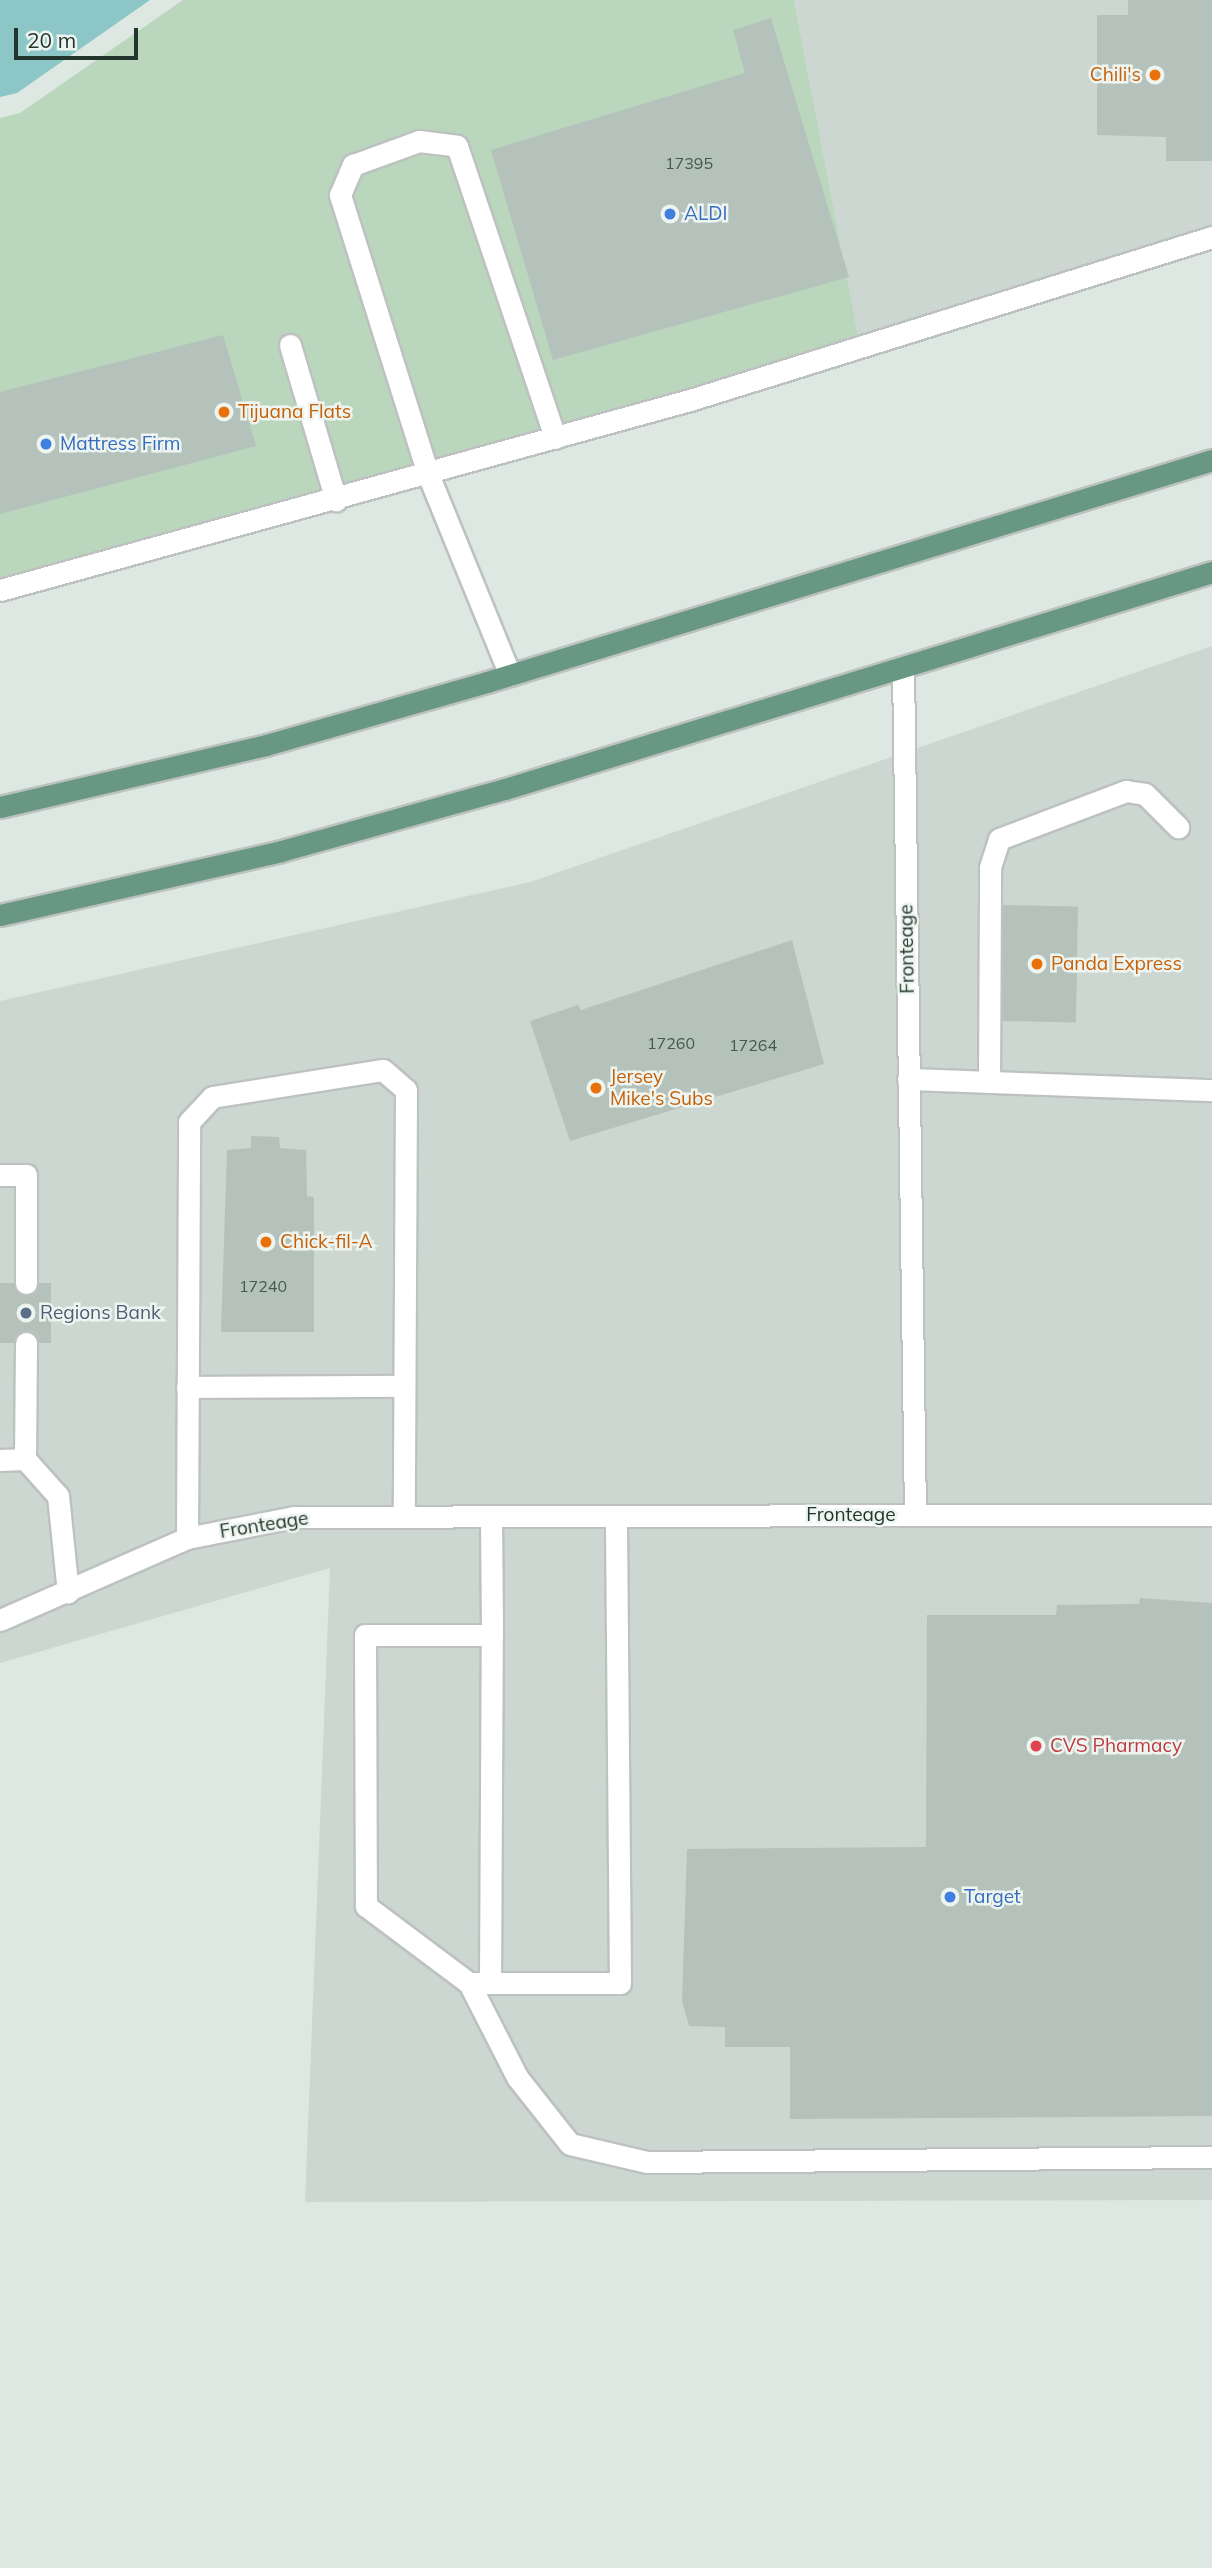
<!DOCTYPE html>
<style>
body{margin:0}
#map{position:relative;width:1212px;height:2568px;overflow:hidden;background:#dee8e2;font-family:Mulish,sans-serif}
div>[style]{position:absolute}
.built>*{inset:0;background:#cdd7d1}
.green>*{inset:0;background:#bad6bd}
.water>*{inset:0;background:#8cc6c7}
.building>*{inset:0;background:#b4c2bb;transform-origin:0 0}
.roads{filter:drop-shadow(2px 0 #bdc2c0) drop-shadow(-2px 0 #bdc2c0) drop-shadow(0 2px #bdc2c0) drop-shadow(0 -2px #bdc2c0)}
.lane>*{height:21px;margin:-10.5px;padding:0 10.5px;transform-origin:10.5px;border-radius:10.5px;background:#fff}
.primary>*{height:21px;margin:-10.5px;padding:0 10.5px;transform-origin:10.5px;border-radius:10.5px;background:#689884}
.dots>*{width:19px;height:19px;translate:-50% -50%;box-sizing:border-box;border:4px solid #eef5f0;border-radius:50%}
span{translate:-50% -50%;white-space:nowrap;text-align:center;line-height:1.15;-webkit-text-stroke:5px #eef5f0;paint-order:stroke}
.number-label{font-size:16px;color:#465850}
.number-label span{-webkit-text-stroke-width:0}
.food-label{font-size:19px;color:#c56008}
.right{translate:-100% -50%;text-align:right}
.left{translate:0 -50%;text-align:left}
.shop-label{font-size:19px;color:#366cbe}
.street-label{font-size:19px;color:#22352d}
.service-label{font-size:19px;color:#4e5e75}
.health-label{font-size:19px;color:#be3a42}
.scale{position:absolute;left:14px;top:28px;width:124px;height:32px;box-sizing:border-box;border:4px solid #22352d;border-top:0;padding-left:9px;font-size:21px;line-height:24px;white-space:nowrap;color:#22352d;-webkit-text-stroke:5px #eef5f0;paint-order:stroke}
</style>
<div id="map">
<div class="built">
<i style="clip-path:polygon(794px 0,1212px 0,1212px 250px,861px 352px)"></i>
<i style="clip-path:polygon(1212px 646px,1212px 2200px,305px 2202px,330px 1568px,0 1663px,0 1001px,530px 882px)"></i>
</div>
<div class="green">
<i style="clip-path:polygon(183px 0,794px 0,861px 352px,0 585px,0 118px,20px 113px)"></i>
</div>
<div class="water">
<i style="clip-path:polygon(0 0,150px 0,17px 93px,0 97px)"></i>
</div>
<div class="building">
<i style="clip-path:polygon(1128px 0,1212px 0,1212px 161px,1166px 161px,1166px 137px,1097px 135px,1097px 15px,1128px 15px)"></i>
<i style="clip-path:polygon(771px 18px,849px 277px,553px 360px,491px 150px,745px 73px,733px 30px)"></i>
<i style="clip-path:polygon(223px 335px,256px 446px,0 514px,0 392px)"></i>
<i style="left:997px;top:905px;width:81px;height:116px;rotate:1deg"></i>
<i style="clip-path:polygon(792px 940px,824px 1064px,570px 1141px,530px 1021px,578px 1005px,581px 1010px)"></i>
<i style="clip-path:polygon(251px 1136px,279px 1137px,280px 1148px,306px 1150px,307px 1196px,314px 1197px,314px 1332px,221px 1332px,227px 1150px,251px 1148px)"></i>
<i style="left:0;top:1283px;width:51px;height:60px"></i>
<i style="clip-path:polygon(1140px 1598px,1212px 1603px,1212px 2116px,790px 2119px,790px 2047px,725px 2047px,725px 2027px,689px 2026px,682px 2001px,687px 1849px,926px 1847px,927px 1615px,1056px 1615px,1057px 1605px,1139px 1604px)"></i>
</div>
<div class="roads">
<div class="lane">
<i style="left:290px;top:345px;width:162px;rotate:73.5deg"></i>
<i style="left:0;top:590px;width:716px;rotate:-15.4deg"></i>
<i style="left:690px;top:400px;width:547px;rotate:-17.34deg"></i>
<i style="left:510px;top:675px;width:217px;rotate:-112.2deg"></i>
<i style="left:428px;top:474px;width:293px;rotate:-107.5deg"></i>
<i style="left:340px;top:195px;width:33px;rotate:-67deg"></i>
<i style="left:353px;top:165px;width:70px;rotate:-20deg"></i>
<i style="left:419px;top:141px;width:38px;rotate:7deg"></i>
<i style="left:457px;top:146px;width:308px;rotate:71.4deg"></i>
<i style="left:908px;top:1079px;width:304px;rotate:2.1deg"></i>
<i style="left:989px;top:1082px;width:215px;rotate:-89.7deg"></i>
<i style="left:990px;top:867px;width:29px;rotate:-72deg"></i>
<i style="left:999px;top:839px;width:136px;rotate:-20.7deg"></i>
<i style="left:1126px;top:791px;width:19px;rotate:9deg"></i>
<i style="left:1145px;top:794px;width:47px;rotate:45deg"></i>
<i style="left:0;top:1175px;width:26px"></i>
<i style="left:26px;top:1175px;width:108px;rotate:90deg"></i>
<i style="left:187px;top:1387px;width:217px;rotate:-0.3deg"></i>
<i style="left:25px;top:1459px;width:50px;rotate:48.3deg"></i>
<i style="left:58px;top:1496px;width:97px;rotate:84.1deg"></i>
<i style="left:0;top:1460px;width:25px;rotate:-2deg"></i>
<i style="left:25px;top:1459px;width:116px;rotate:-89.5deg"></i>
<i style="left:915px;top:1515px;width:297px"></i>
<i style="left:491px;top:1516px;width:119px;rotate:89.5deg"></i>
<i style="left:492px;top:1635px;width:127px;rotate:180deg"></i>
<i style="left:365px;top:1635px;width:271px;rotate:89.8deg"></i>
<i style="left:366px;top:1906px;width:129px;rotate:36.8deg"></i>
<i style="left:469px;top:1983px;width:151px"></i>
<i style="left:620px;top:1983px;width:467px;rotate:-90.5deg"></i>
<i style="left:187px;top:1538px;width:416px;rotate:-89.7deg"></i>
<i style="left:189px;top:1122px;width:34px;rotate:-47deg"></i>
<i style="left:212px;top:1097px;width:173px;rotate:-9deg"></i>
<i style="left:383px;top:1070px;width:30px;rotate:41deg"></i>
<i style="left:406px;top:1090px;width:427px;rotate:90.3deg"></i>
<i style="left:0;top:1620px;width:204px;rotate:-23.7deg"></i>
<i style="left:187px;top:1538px;width:109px;rotate:-11.1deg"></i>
<i style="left:294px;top:1517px;width:621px;rotate:-0.18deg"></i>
<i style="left:915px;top:1515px;width:848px;rotate:-90.81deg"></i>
<i style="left:469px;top:1983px;width:106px;rotate:62.9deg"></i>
<i style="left:517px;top:2077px;width:85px;rotate:51.7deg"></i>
<i style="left:570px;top:2144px;width:79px;rotate:13.2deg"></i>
<i style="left:647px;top:2162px;width:565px;rotate:-0.51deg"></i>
<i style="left:490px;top:1983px;width:348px;rotate:-89.7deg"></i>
</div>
<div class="primary">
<i style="left:0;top:807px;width:273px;rotate:-13.1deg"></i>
<i style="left:266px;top:745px;width:230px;rotate:-15.9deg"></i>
<i style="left:487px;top:682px;width:758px;rotate:-17.02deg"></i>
<i style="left:0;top:915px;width:288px;rotate:-12.8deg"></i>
<i style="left:281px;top:851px;width:232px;rotate:-15.5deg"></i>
<i style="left:505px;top:789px;width:740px;rotate:-17.06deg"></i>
</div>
</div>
<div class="dots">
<i style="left:1155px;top:75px;background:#e8710a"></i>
<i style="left:670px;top:214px;background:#3f7fe0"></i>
<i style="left:224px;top:412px;background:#e8710a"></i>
<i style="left:46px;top:444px;background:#3f7fe0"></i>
<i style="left:1037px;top:964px;background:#e8710a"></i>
<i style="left:596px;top:1088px;background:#e8710a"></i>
<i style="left:266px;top:1242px;background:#e8710a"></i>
<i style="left:26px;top:1313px;background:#5c6f8a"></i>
<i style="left:1036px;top:1746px;background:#e0444e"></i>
<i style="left:950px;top:1897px;background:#3f7fe0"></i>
</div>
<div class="number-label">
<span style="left:689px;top:163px">17395</span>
<span style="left:671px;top:1043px">17260</span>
<span style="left:753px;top:1045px">17264</span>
<span style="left:263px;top:1286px">17240</span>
</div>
<div class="food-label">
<span class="right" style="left:1141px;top:75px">Chili's</span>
<span class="left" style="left:238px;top:412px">Tijuana Flats</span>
<span class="left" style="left:1051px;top:964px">Panda Express</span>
<span class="left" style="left:610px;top:1088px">Jersey<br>Mike's Subs</span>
<span class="left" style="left:280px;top:1242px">Chick-fil-A</span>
</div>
<div class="shop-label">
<span class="left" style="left:684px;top:214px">ALDI</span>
<span class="left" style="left:60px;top:444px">Mattress Firm</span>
<span class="left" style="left:964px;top:1897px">Target</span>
</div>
<div class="street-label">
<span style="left:907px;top:949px;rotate:-91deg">Fronteage</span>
<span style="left:851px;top:1515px">Fronteage</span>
<span style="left:264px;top:1525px;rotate:-9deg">Fronteage</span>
</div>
<div class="service-label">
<span class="left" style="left:40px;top:1313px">Regions Bank</span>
</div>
<div class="health-label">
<span class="left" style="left:1050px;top:1746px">CVS Pharmacy</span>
</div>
<div class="scale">20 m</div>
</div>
